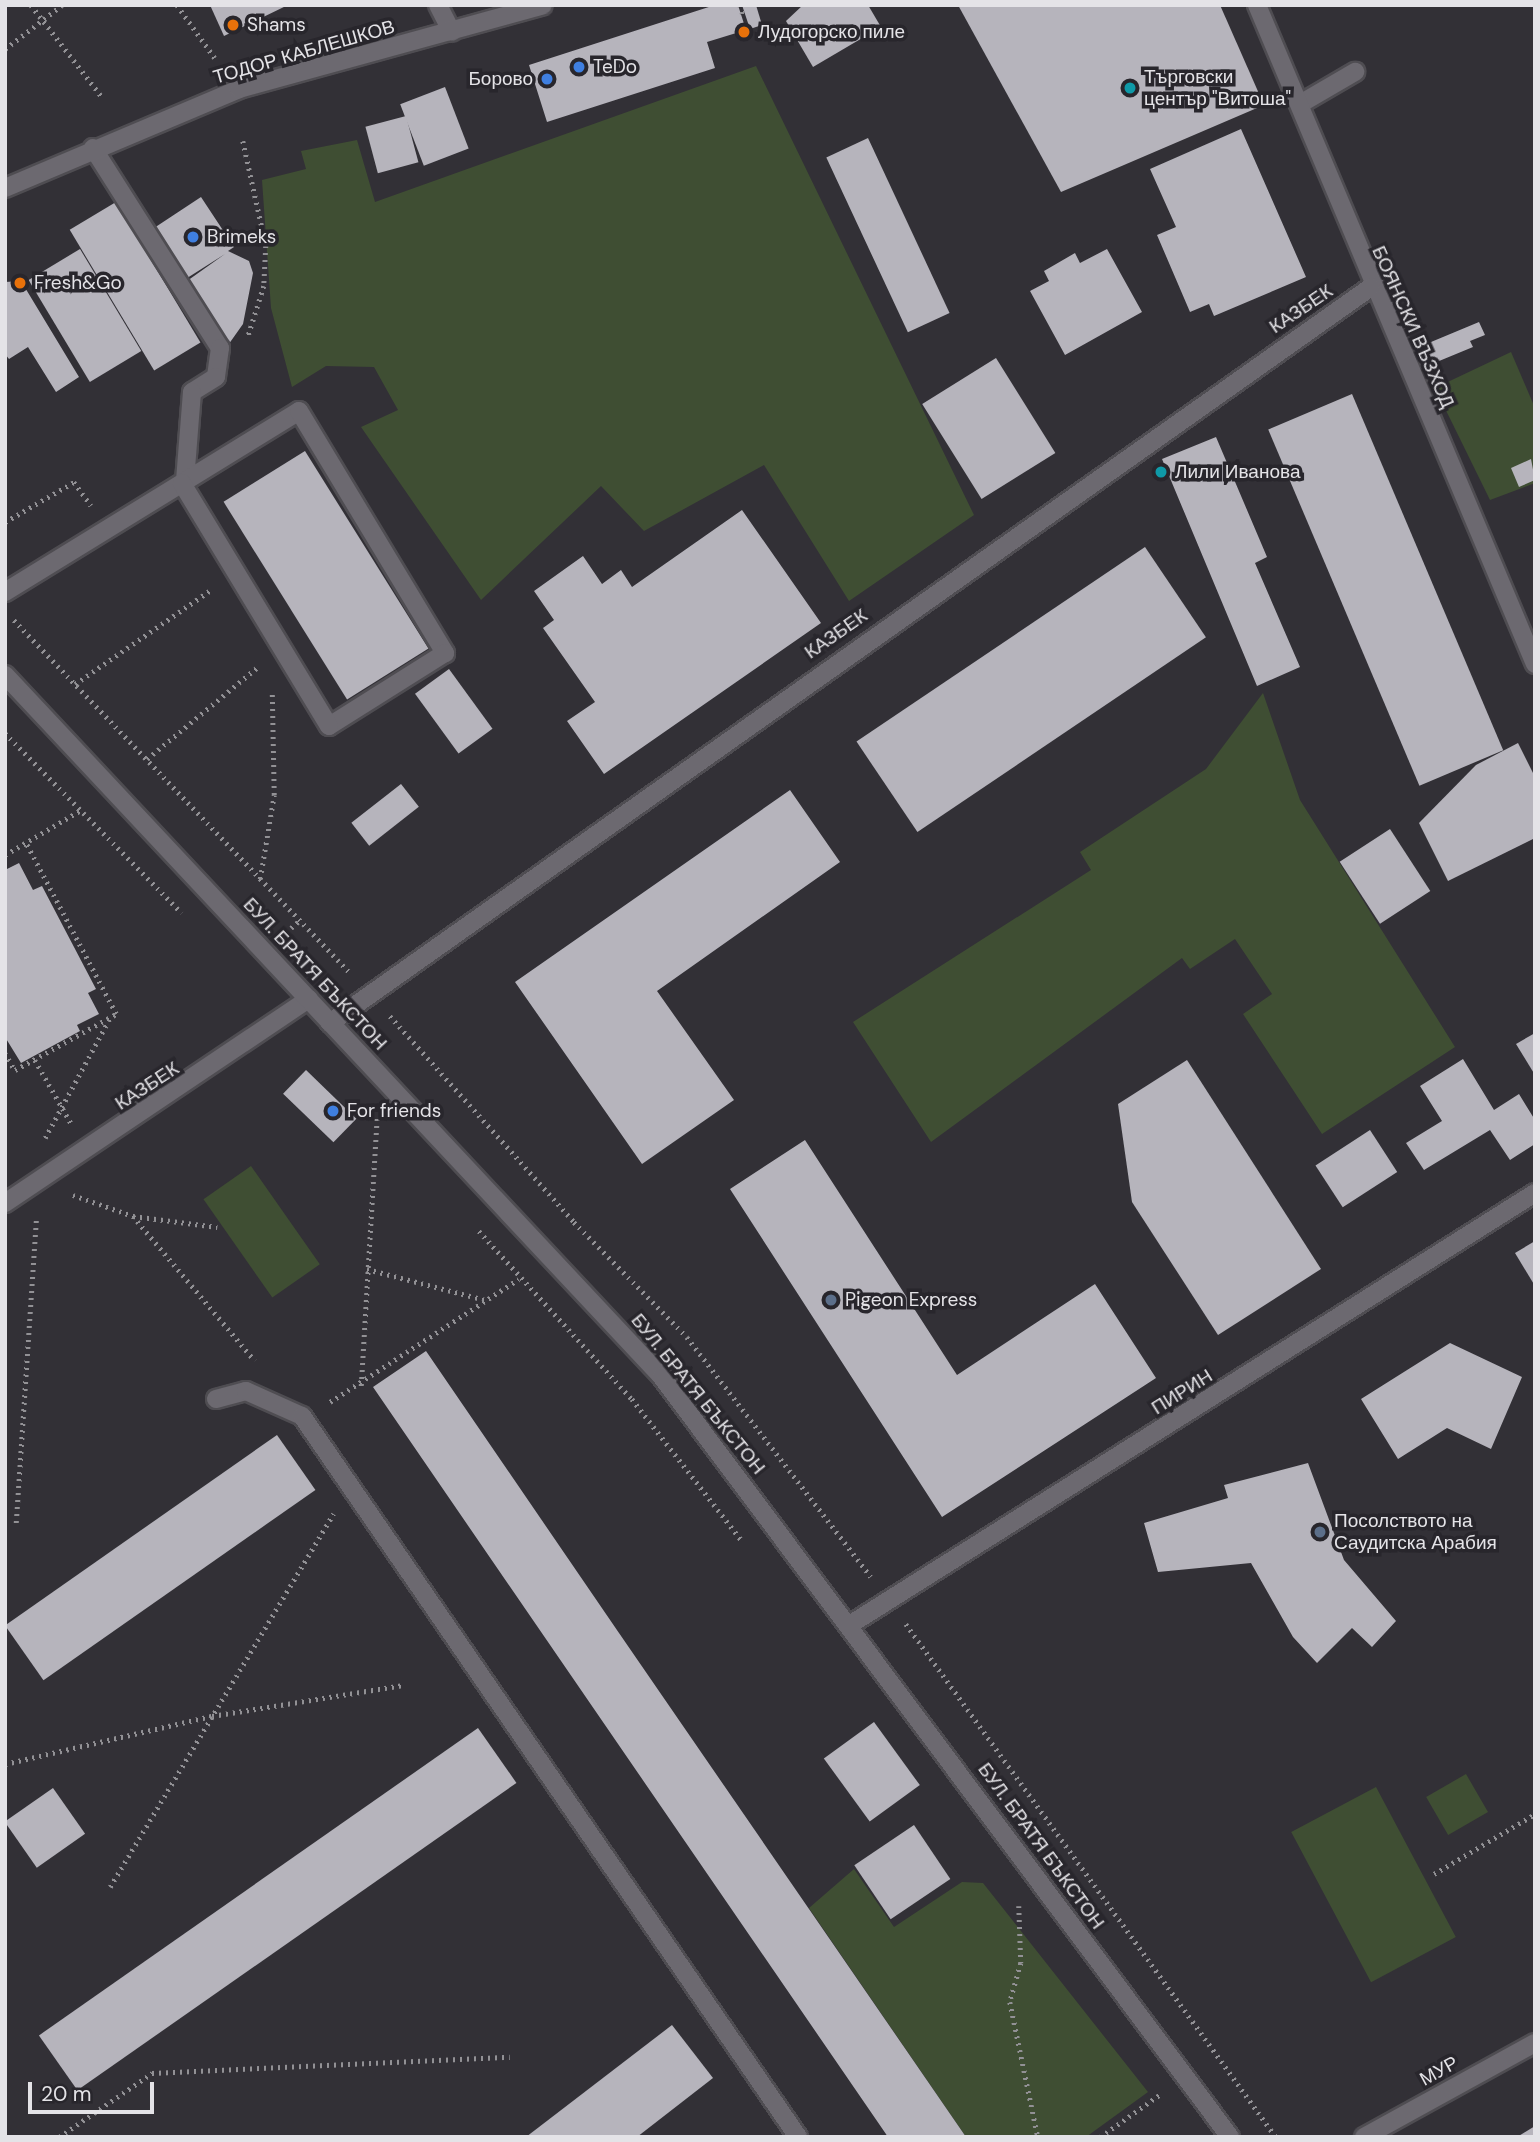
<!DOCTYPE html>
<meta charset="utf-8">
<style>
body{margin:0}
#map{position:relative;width:1540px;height:2142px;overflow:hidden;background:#323036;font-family:"DM Sans",sans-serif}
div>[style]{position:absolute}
.green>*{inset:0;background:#3f4e33;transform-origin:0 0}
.building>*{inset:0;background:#b6b4bc;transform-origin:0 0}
.path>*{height:4.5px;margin-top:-2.25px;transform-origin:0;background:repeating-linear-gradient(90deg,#929195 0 2px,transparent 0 7px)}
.roads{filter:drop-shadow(2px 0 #4f4d52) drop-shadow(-2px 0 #4f4d52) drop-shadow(0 2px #4f4d52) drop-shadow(0 -2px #4f4d52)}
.lane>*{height:18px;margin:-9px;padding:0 9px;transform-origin:9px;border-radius:9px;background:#6c6970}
.street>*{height:18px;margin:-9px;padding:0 9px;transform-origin:9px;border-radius:9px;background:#6c6970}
.secondary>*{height:18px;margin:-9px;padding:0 9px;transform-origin:9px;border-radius:9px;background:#6c6970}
.dots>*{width:19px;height:19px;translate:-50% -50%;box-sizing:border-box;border:4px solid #28262c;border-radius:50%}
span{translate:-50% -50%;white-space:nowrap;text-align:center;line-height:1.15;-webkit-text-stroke:7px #28262c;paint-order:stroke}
.poi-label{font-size:19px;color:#e4e3e7}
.left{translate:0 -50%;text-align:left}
.right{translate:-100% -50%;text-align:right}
.street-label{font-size:19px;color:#e4e3e7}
.frame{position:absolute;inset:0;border:7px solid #e4e3e7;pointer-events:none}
.scale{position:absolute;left:28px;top:2082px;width:126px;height:32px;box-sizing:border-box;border:4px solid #e4e3e7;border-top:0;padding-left:9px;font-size:21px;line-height:24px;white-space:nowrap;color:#e4e3e7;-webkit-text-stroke:5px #28262c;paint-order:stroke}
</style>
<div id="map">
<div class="green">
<i style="clip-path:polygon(756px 66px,974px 515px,849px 601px,764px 465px,644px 531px,601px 486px,481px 600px,361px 427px,398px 410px,374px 367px,326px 366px,292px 387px,271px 308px,262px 180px,306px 169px,301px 151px,357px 140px,375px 202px)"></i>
<i style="clip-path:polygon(1511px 352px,1535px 408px,1535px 483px,1490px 500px,1435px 388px)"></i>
<i style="clip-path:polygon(1263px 693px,1300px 800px,1455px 1047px,1322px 1134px,1243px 1014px,1272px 994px,1235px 939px,1190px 969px,1182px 958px,931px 1142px,853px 1022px,1091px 870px,1080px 852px,1206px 769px)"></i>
<i style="left:251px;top:1166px;width:120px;height:58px;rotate:55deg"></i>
<i style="left:1466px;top:1774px;width:44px;height:46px;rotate:60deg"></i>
<i style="left:1376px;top:1787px;width:170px;height:96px;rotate:62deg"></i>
<i style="clip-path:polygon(854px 1869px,894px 1927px,962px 1882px,983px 1883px,1148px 2092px,1086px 2137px,966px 2137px,809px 1908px)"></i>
</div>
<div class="building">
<i style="clip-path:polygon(210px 5px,288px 5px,224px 36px)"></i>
<i style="clip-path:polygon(715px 5px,738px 5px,746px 30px,707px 42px,715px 68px,547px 122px,529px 65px)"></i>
<i style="clip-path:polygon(742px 5px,756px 5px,762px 25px,750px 29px)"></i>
<i style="clip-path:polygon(803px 5px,868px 5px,881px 27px,813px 67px,786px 21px)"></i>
<i style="clip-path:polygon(958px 5px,1220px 5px,1264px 105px,1061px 192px)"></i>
<i style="left:445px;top:87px;width:66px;height:48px;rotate:69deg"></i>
<i style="left:406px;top:116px;width:48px;height:42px;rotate:75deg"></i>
<i style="clip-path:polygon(1241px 129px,1306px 277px,1214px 316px,1209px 304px,1190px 312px,1157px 235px,1176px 227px,1150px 169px)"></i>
<i style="left:868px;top:138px;width:193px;height:46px;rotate:65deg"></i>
<i style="clip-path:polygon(201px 197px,234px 247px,228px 251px,249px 261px,253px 273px,243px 324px,226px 348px,187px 281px,225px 254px,184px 280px,151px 230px)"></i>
<i style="left:116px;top:202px;width:164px;height:54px;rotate:59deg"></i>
<i style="left:80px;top:249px;width:119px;height:60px;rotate:59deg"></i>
<i style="clip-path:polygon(1107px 249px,1142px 312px,1065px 355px,1030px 291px,1049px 281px,1044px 271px,1075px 253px,1080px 263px)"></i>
<i style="clip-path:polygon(21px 281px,79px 377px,56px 392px,28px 347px,9px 359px,5px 354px,5px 282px)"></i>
<i style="clip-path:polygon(1479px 322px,1485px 335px,1470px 341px,1473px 347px,1427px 366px,1419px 347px)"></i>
<i style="left:996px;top:358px;width:112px;height:87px;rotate:58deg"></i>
<i style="left:1352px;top:394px;width:387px;height:91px;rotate:67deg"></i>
<i style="clip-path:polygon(1216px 437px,1267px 557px,1255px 563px,1300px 667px,1257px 686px,1162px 459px)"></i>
<i style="left:305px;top:451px;width:233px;height:96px;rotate:58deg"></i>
<i style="clip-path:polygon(1531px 459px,1535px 480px,1519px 487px,1511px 468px)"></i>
<i style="clip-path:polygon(742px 510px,821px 623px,604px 774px,567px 721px,595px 702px,543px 628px,554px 620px,534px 591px,583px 556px,602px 584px,621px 570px,632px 587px)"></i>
<i style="left:1145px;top:547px;width:109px;height:348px;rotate:56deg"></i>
<i style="left:449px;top:669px;width:74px;height:42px;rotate:54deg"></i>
<i style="clip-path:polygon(1518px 743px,1535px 777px,1535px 838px,1448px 881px,1419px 823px,1476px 765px)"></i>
<i style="left:401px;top:784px;width:29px;height:63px;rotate:52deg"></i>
<i style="clip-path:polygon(790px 790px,840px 862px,657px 991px,734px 1100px,642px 1164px,515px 982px)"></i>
<i style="left:1390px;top:829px;width:74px;height:60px;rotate:57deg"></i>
<i style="clip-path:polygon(19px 863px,33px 890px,42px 886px,96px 989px,88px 993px,99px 1014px,77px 1025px,80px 1031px,21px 1063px,5px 1037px,5px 870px)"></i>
<i style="clip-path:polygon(1535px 1033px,1535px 1075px,1516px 1044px)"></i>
<i style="clip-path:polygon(1463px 1059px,1494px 1110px,1519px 1094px,1535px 1120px,1535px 1144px,1510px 1160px,1490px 1130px,1424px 1170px,1406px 1143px,1442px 1121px,1420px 1086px)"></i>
<i style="clip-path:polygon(1187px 1060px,1321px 1269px,1218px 1335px,1132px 1202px,1118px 1104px)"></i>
<i style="left:306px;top:1070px;width:70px;height:33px;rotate:44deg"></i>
<i style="left:1370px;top:1130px;width:50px;height:65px;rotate:57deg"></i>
<i style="clip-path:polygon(805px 1140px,957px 1375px,1095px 1284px,1156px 1378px,942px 1517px,730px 1189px)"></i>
<i style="clip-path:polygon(1535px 1241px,1535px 1286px,1515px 1253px)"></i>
<i style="clip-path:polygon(1450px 1343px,1522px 1377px,1491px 1449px,1447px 1428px,1398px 1459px,1361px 1399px)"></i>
<i style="clip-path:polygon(426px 1351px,619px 1633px,966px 2137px,888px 2137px,469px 1527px,373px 1387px)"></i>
<i style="left:277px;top:1435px;width:67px;height:332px;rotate:55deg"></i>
<i style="clip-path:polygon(1308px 1463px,1344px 1560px,1396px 1621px,1372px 1647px,1352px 1628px,1317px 1663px,1293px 1637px,1251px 1563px,1158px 1572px,1144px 1523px,1228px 1498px,1224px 1485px)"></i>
<i style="left:874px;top:1722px;width:78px;height:62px;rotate:54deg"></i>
<i style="left:478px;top:1728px;width:67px;height:536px;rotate:55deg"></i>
<i style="left:53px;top:1788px;width:56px;height:59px;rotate:55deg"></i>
<i style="left:914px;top:1825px;width:65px;height:72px;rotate:56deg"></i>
<i style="clip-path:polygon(672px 2025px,713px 2078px,637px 2137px,526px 2137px)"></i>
<i style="clip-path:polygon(1535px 2126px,1535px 2137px,1517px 2137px)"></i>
</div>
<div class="path">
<i style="left:31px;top:5px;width:116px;rotate:52.3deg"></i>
<i style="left:177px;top:5px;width:65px;rotate:54.4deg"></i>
<i style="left:740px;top:5px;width:10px;rotate:73deg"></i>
<i style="left:5px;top:49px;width:72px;rotate:-37.7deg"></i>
<i style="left:243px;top:141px;width:107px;rotate:77.6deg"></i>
<i style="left:266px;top:246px;width:40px;rotate:92.9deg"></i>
<i style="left:264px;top:286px;width:53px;rotate:107.4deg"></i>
<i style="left:5px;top:522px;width:80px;rotate:-30.1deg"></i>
<i style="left:74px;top:482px;width:29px;rotate:54deg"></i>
<i style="left:14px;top:620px;width:489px;rotate:46.4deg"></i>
<i style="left:75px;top:684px;width:167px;rotate:-34.7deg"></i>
<i style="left:5px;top:733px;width:252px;rotate:45.5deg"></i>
<i style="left:147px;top:759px;width:146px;rotate:-39.7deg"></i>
<i style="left:5px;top:855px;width:88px;rotate:-30.6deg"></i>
<i style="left:260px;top:879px;width:85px;rotate:-80.5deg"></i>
<i style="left:274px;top:795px;width:103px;rotate:-91.1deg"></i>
<i style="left:291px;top:928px;width:11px;rotate:-41deg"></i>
<i style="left:390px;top:1016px;width:276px;rotate:48.2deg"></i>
<i style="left:574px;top:1222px;width:161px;rotate:45.5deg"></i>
<i style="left:687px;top:1337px;width:302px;rotate:52.5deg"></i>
<i style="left:5px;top:1053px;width:20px;rotate:60deg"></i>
<i style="left:15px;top:1070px;width:115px;rotate:-29deg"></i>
<i style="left:116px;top:1014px;width:193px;rotate:-117.8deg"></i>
<i style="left:35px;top:1060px;width:73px;rotate:60.3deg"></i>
<i style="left:45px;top:1138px;width:139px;rotate:-61.6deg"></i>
<i style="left:73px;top:1195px;width:64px;rotate:19.3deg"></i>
<i style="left:133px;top:1216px;width:85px;rotate:7.5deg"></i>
<i style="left:133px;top:1216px;width:189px;rotate:49.9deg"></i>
<i style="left:479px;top:1231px;width:227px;rotate:47.7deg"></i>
<i style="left:632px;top:1399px;width:180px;rotate:52.2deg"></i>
<i style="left:367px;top:1269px;width:122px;rotate:14.7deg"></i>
<i style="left:361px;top:1386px;width:270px;rotate:-86.6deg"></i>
<i style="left:330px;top:1402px;width:225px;rotate:-33.1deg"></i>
<i style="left:16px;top:1523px;width:304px;rotate:-86.2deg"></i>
<i style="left:906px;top:1624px;width:633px;rotate:54.2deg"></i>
<i style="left:5px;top:1764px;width:212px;rotate:-13.1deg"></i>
<i style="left:212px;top:1716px;width:194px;rotate:-9.2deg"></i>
<i style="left:1434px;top:1874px;width:117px;rotate:-30.7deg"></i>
<i style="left:110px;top:1887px;width:435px;rotate:-59.1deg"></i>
<i style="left:1019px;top:1906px;width:57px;rotate:88deg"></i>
<i style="left:1021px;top:1963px;width:41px;rotate:105.8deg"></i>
<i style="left:1010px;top:2002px;width:138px;rotate:78.3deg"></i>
<i style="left:59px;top:2137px;width:113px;rotate:-34.5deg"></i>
<i style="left:152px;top:2073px;width:358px;rotate:-2.6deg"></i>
<i style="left:1100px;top:2137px;width:76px;rotate:-35.4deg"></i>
</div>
<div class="roads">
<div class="lane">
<i style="left:438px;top:5px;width:30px;rotate:63deg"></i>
<i style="left:1300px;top:104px;width:64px;rotate:-30.2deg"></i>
<i style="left:93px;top:148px;width:237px;rotate:57.6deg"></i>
<i style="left:220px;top:348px;width:29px;rotate:98deg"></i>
<i style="left:216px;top:377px;width:28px;rotate:148deg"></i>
<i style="left:192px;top:392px;width:89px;rotate:94.5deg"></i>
<i style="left:5px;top:592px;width:345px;rotate:-31.6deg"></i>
<i style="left:299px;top:411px;width:283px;rotate:58.9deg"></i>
<i style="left:445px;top:653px;width:137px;rotate:147.8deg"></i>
<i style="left:329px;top:726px;width:284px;rotate:-121.2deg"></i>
<i style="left:216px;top:1399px;width:31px;rotate:-15deg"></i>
<i style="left:246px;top:1391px;width:61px;rotate:24.1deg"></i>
<i style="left:302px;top:1416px;width:875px;rotate:55.47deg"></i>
</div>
<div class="street">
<i style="left:1257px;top:5px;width:715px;rotate:67.13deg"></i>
<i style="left:330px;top:1023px;width:1275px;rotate:-35.26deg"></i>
<i style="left:5px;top:1203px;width:366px;rotate:-33.9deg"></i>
<i style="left:851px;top:1624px;width:808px;rotate:-32.22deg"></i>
<i style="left:1364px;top:2137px;width:195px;rotate:-28.8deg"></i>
</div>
<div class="secondary">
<i style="left:5px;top:188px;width:254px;rotate:-22.9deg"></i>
<i style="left:239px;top:89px;width:315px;rotate:-15.4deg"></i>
<i style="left:5px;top:675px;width:960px;rotate:46.9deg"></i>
<i style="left:661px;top:1376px;width:950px;rotate:53.21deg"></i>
</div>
</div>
<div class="dots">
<i style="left:233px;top:25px;background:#e8710a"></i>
<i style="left:744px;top:32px;background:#e8710a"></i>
<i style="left:579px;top:67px;background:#3f7fe0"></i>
<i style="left:547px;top:79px;background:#3f7fe0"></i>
<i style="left:1130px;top:88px;background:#0f9aa8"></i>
<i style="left:193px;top:237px;background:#3f7fe0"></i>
<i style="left:20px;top:283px;background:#e8710a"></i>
<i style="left:1161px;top:472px;background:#0f9aa8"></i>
<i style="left:333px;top:1111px;background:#3f7fe0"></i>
<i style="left:831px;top:1300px;background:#5c6f8a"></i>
<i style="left:1320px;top:1532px;background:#5c6f8a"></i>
</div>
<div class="poi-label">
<span class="left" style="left:247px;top:25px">Shams</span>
<span class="left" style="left:758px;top:32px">Лудогорско пиле</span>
<span class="left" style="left:593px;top:67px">TeDo</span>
<span class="left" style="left:1144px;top:88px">Търговски<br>център "Витоша"</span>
<span class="right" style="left:533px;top:79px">Борово</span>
<span class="left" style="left:207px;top:237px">Brimeks</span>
<span class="left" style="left:34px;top:283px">Fresh&amp;Go</span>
<span class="left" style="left:1175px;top:472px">Лили Иванова</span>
<span class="left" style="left:347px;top:1111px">For friends</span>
<span class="left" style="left:845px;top:1300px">Pigeon Express</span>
<span class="left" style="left:1334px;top:1532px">Посолството на<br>Саудитска Арабия</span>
</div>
<div class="street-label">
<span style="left:304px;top:52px;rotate:-16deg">ТОДОР КАБЛЕШКОВ</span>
<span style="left:1301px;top:309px;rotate:-34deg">КАЗБЕК</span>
<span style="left:1413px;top:327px;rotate:66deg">БОЯНСКИ ВЪЗХОД</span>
<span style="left:836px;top:634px;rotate:-35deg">КАЗБЕК</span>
<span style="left:315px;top:974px;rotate:47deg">БУЛ. БРАТЯ БЪКСТОН</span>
<span style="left:147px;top:1086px;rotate:-33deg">КАЗБЕК</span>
<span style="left:1182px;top:1392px;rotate:-32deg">ПИРИН</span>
<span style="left:698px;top:1394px;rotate:51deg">БУЛ. БРАТЯ БЪКСТОН</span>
<span style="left:1041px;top:1846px;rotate:54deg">БУЛ. БРАТЯ БЪКСТОН</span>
<span style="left:1439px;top:2071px;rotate:-29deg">МУР</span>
</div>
<div class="frame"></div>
<div class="scale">20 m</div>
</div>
